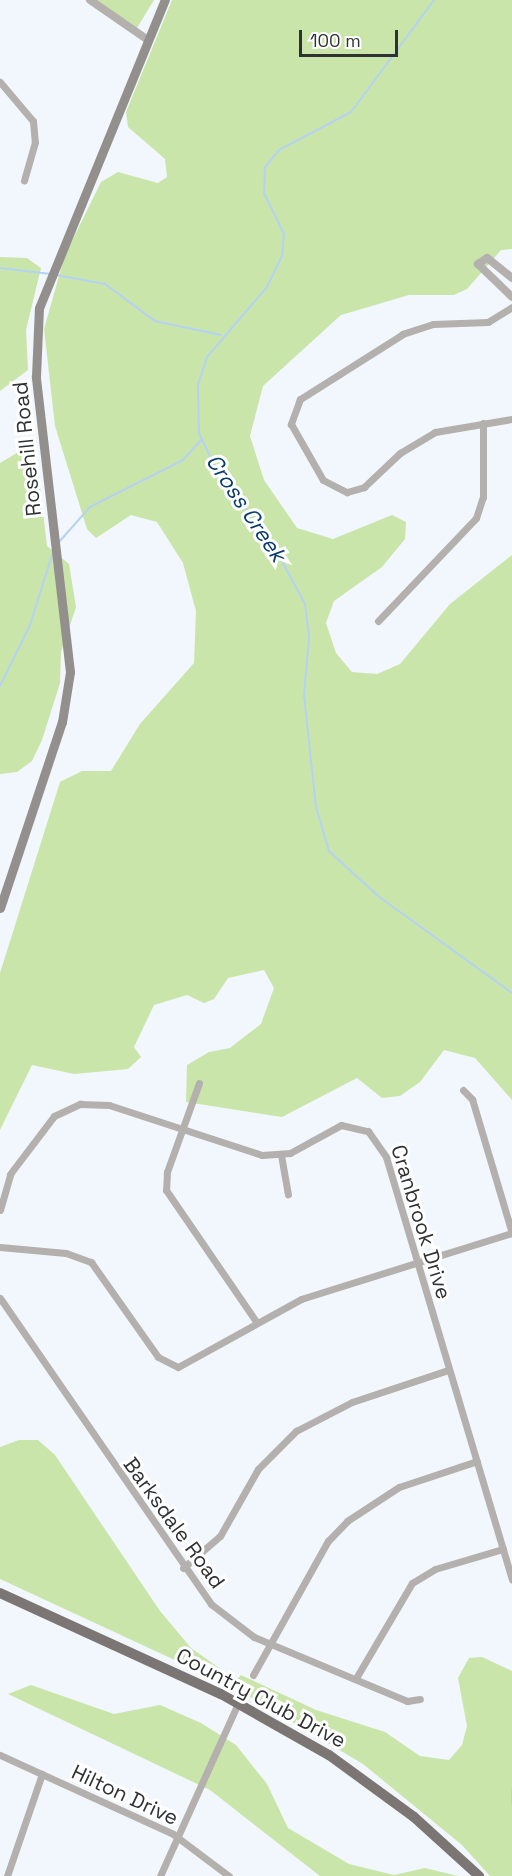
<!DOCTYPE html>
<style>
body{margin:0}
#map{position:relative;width:512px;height:1876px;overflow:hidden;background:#f1f7fc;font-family:"Space Grotesk",sans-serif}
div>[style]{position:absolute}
.green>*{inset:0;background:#c9e5aa}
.stream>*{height:2px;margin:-1px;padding:0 1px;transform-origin:1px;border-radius:1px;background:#b5d2f4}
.minor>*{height:7px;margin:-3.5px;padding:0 3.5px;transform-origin:3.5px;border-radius:3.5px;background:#b3b0ae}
.tertiary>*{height:8px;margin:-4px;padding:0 4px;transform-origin:4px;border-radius:4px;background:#b3b0ae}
.secondary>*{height:9px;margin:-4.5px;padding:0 4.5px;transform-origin:4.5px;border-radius:4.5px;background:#928f8c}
.primary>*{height:10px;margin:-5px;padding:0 5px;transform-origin:5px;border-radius:5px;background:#7b7673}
span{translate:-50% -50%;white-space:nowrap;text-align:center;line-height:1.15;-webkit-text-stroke:6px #fff;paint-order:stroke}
.street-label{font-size:21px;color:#2f3133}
.water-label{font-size:22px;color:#073c6e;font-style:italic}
.scale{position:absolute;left:299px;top:30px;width:99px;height:27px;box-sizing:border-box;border:3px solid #2f3133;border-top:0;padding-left:8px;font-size:18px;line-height:21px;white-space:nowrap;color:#2f3133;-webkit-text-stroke:4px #fff;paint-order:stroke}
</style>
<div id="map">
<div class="green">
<i style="clip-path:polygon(95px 0,154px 0,137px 28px)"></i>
<i style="clip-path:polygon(172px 0,512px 0,512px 249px,501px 250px,467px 289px,454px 295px,409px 295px,341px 315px,263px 386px,250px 436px,264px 480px,297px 528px,333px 539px,392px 515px,406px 522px,405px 539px,382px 567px,334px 601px,326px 623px,336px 653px,352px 672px,377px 674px,400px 664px,450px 604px,512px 555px,512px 1100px,475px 1058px,444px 1050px,420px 1082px,400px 1096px,382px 1098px,357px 1078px,282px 1117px,186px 1102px,187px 1065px,209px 1052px,230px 1048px,261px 1024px,274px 988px,264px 970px,228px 978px,214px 999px,204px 1003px,187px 995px,154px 1005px,134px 1047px,141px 1057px,128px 1069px,74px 1074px,32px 1065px,0 1130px,0 973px,60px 782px,82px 771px,111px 771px,140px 724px,194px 663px,196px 611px,183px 563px,157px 522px,131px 515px,96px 538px,87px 529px,55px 426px,44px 329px,65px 255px,101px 182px,118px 172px,158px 183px,167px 177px,165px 159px,128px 127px,126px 112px)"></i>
<i style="clip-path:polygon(0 257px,27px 258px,41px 268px,26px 330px,28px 370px,0 391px)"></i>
<i style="clip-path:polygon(27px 447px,36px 454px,47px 546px,69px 564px,76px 607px,61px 652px,60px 683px,42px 740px,32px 761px,17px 772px,0 774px,0 463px)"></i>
<i style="clip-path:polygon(19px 1440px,38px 1440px,55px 1455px,160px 1611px,191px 1648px,219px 1668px,220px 1681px,0 1579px,0 1447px)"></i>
<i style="clip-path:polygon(482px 1657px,512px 1671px,512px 1876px,490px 1876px,462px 1845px,363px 1764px,240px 1691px,235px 1681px,241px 1675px,316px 1710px,385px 1732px,420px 1756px,449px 1760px,462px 1745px,467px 1726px,458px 1678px,469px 1658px)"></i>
<i style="clip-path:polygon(31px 1685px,114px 1714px,160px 1705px,201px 1723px,236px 1745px,267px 1784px,288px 1828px,349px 1864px,394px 1875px,425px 1868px,458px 1876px,320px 1876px,210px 1790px,8px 1694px)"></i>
</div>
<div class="stream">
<i style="left:434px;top:0;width:139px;rotate:126.5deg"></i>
<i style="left:351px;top:112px;width:81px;rotate:152.2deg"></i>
<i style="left:279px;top:150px;width:22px;rotate:129deg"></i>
<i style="left:265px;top:167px;width:26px;rotate:92deg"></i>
<i style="left:264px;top:193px;width:46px;rotate:64deg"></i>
<i style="left:284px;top:234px;width:22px;rotate:95deg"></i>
<i style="left:282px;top:256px;width:34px;rotate:116deg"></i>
<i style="left:267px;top:287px;width:92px;rotate:130.6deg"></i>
<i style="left:207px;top:357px;width:28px;rotate:108deg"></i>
<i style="left:198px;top:384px;width:49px;rotate:88.8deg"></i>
<i style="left:199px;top:433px;width:38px;rotate:65deg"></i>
<i style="left:215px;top:467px;width:103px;rotate:53.7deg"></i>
<i style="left:276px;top:550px;width:61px;rotate:61.8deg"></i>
<i style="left:305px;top:604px;width:34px;rotate:83deg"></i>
<i style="left:309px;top:638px;width:57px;rotate:95deg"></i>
<i style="left:304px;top:695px;width:113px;rotate:83.9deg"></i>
<i style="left:316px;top:807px;width:46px;rotate:73.5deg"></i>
<i style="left:329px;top:851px;width:67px;rotate:42.6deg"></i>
<i style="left:378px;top:896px;width:165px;rotate:35.9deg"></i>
<i style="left:0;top:268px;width:51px;rotate:6.7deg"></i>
<i style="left:56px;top:275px;width:50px;rotate:10.4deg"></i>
<i style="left:105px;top:284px;width:62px;rotate:36.5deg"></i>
<i style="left:155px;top:321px;width:67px;rotate:12deg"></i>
<i style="left:59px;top:542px;width:47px;rotate:-48.5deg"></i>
<i style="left:90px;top:507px;width:104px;rotate:-26.8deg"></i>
<i style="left:183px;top:460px;width:27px;rotate:-48deg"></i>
<i style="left:0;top:686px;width:68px;rotate:-63.8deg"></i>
<i style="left:30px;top:625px;width:77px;rotate:-72.5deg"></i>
<i style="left:512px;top:1790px;width:14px;rotate:90deg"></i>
</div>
<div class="minor">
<i style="left:0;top:82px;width:51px;rotate:49.8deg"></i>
<i style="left:33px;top:121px;width:21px;rotate:85deg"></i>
<i style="left:35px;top:142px;width:40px;rotate:106deg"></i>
<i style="left:512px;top:307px;width:28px;rotate:148deg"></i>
<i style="left:488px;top:322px;width:55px;rotate:177.9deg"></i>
<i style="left:433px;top:324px;width:32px;rotate:162deg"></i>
<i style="left:403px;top:334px;width:122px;rotate:147.7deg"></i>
<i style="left:300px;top:399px;width:27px;rotate:110deg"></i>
<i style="left:291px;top:424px;width:64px;rotate:60.3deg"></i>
<i style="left:323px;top:480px;width:27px;rotate:27deg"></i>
<i style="left:347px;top:492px;width:18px;rotate:-16deg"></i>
<i style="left:364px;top:487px;width:50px;rotate:-43.4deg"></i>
<i style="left:400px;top:453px;width:41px;rotate:-31deg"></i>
<i style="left:435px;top:432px;width:78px;rotate:-9.6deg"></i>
<i style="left:378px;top:621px;width:142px;rotate:-46.4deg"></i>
<i style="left:476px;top:518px;width:22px;rotate:-72deg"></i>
<i style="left:483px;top:497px;width:74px;rotate:-90deg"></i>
<i style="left:199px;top:1083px;width:95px;rotate:109.8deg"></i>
<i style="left:167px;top:1172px;width:18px;rotate:93deg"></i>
<i style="left:166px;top:1190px;width:158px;rotate:55.6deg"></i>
<i style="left:463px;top:1090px;width:13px;rotate:45deg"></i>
<i style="left:472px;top:1099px;width:140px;rotate:73.4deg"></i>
<i style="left:281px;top:1155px;width:40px;rotate:80deg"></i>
<i style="left:0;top:1210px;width:37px;rotate:-74deg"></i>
<i style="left:10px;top:1174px;width:73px;rotate:-52.8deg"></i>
<i style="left:54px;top:1116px;width:29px;rotate:-25deg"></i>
<i style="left:80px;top:1104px;width:29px;rotate:2deg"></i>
<i style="left:109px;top:1105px;width:161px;rotate:18.1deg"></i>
<i style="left:262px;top:1155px;width:28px;rotate:-4deg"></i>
<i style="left:290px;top:1153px;width:58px;rotate:-28.8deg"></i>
<i style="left:341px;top:1125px;width:28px;rotate:13deg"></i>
<i style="left:368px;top:1131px;width:32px;rotate:55deg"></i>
<i style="left:386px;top:1157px;width:441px;rotate:73.4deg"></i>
<i style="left:0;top:1247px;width:66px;rotate:5.2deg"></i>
<i style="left:66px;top:1253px;width:27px;rotate:20deg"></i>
<i style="left:91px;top:1262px;width:116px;rotate:54.8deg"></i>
<i style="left:158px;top:1357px;width:22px;rotate:27deg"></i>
<i style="left:178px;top:1367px;width:141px;rotate:-28.9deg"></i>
<i style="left:301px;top:1299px;width:221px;rotate:-17.4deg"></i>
<i style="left:0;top:1298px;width:372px;rotate:55.4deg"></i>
<i style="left:211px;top:1604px;width:54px;rotate:37.5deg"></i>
<i style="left:254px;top:1637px;width:166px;rotate:22.7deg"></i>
<i style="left:407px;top:1701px;width:13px;rotate:-9deg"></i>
<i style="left:183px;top:1568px;width:49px;rotate:-40.9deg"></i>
<i style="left:220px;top:1536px;width:77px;rotate:-60.4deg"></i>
<i style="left:258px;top:1469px;width:54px;rotate:-45deg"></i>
<i style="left:296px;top:1431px;width:63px;rotate:-27.4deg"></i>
<i style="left:352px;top:1402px;width:101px;rotate:-18.4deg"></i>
<i style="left:253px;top:1675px;width:154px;rotate:-60.8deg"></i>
<i style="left:328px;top:1541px;width:28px;rotate:-46deg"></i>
<i style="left:347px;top:1521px;width:62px;rotate:-33.2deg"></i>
<i style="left:399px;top:1487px;width:82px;rotate:-18.4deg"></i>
<i style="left:356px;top:1678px;width:110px;rotate:-59.5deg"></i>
<i style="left:412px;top:1583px;width:27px;rotate:-31deg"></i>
<i style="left:435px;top:1569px;width:71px;rotate:-16.4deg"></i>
<i style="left:0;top:1755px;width:190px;rotate:24.5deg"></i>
<i style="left:173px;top:1834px;width:70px;rotate:36.9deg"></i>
<i style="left:7px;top:1876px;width:108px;rotate:-71.1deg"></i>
<i style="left:160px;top:1876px;width:190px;rotate:-65.7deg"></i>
</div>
<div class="tertiary">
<i style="left:90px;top:0;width:70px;rotate:34.6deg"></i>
<i style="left:512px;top:278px;width:32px;rotate:-141deg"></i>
<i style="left:487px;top:258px;width:11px;rotate:146deg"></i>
<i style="left:478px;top:264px;width:47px;rotate:44.1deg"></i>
</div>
<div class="secondary">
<i style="left:0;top:908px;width:196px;rotate:-71.6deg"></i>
<i style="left:62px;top:722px;width:51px;rotate:-80.9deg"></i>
<i style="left:70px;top:672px;width:298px;rotate:-96.6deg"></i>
<i style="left:36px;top:376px;width:68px;rotate:-87.5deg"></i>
<i style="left:39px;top:308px;width:333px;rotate:-67.8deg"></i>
</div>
<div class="primary">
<i style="left:0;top:1593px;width:243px;rotate:24.6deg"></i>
<i style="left:221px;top:1694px;width:124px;rotate:29.5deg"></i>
<i style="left:329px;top:1755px;width:105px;rotate:36.1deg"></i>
<i style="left:414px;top:1817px;width:88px;rotate:42.2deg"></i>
</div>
<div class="street-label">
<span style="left:27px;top:449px;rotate:-96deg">Rosehill Road</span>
<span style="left:421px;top:1222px;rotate:73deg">Cranbrook Drive</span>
<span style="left:174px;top:1523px;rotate:54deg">Barksdale Road</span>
<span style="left:261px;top:1698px;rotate:28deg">Country Club Drive</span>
<span style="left:125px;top:1795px;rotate:25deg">Hilton Drive</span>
</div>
<div class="water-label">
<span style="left:246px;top:508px;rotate:56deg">Cross Creek</span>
</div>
<div class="scale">100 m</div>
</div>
